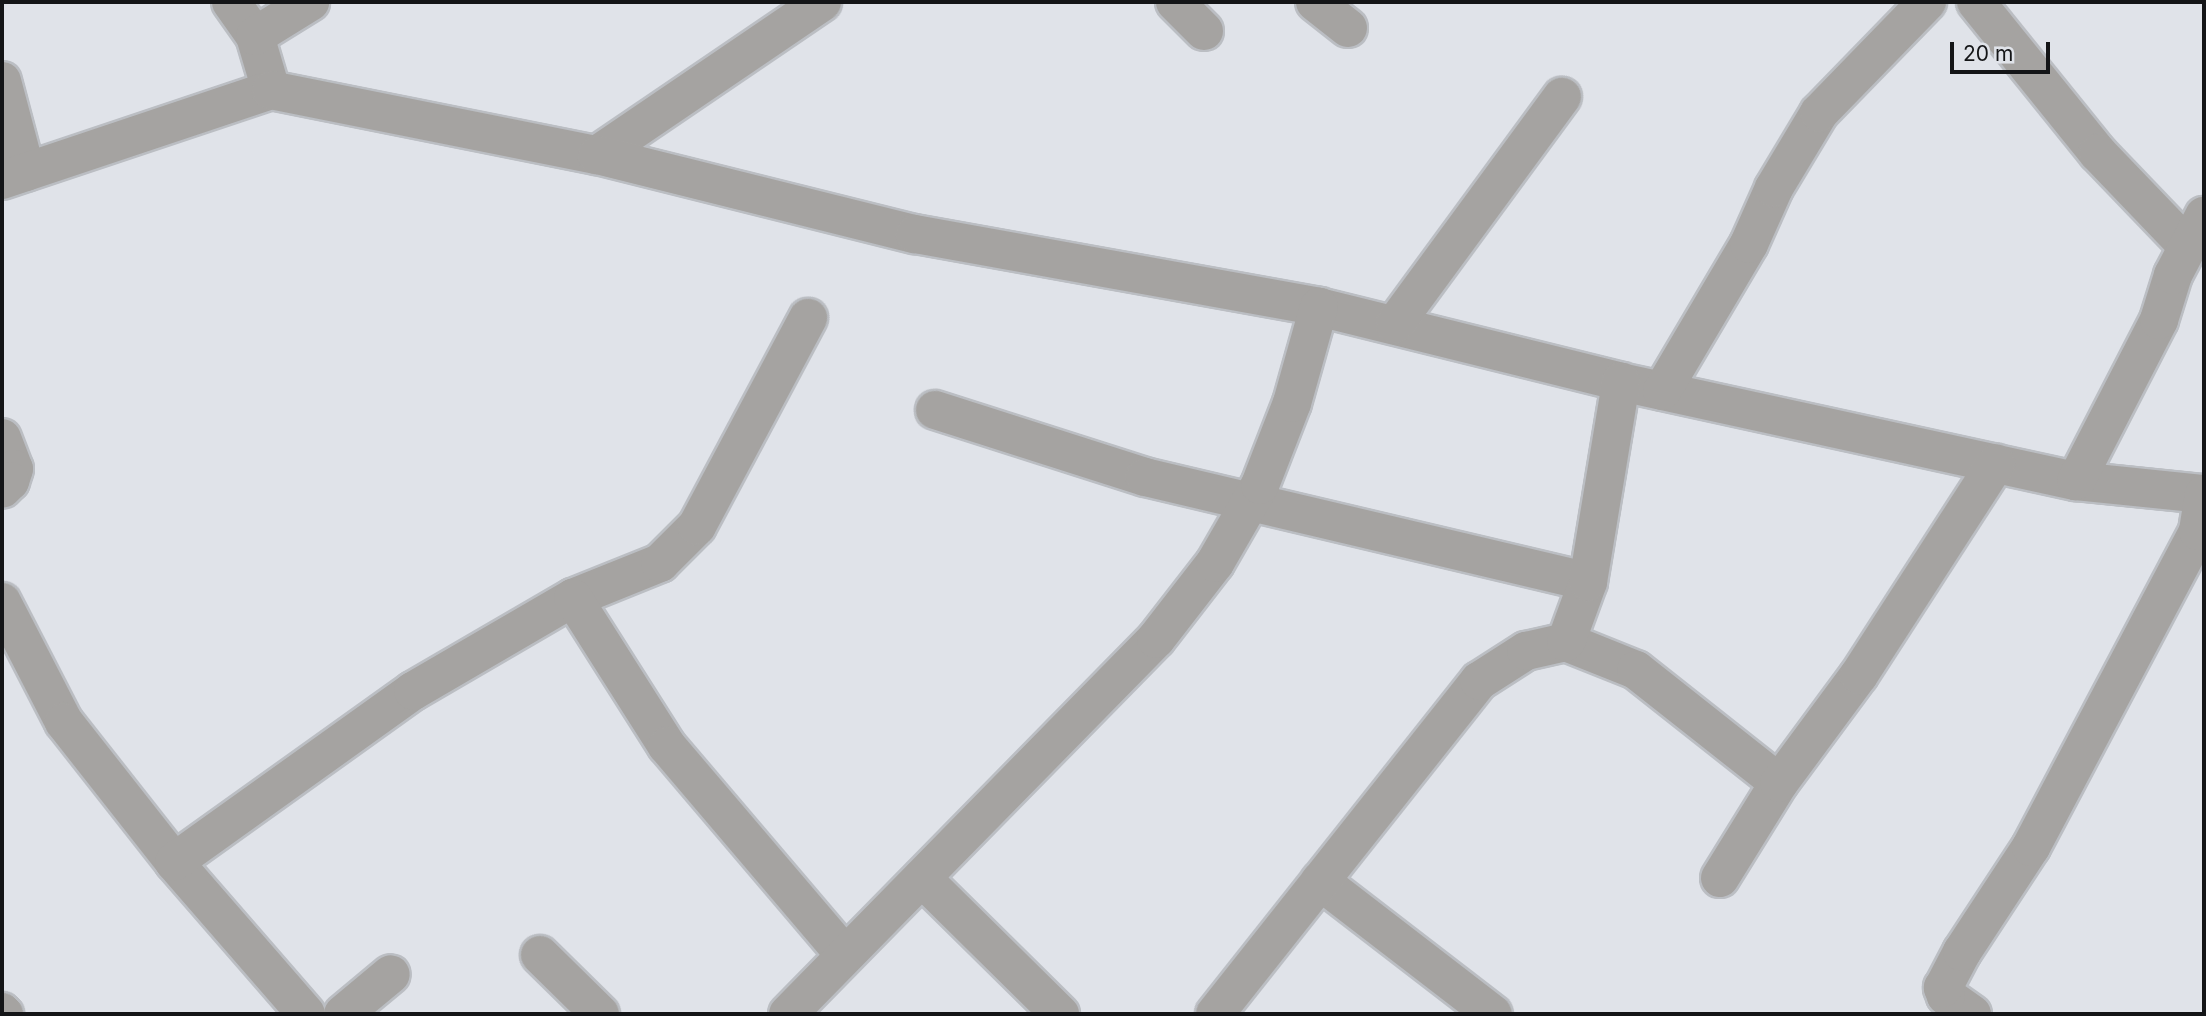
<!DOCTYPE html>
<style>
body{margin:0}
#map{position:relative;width:2206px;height:1016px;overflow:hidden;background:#e0e3e9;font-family:Inter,sans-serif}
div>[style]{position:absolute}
.roads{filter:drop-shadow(2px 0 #bbbec3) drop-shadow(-2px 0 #bbbec3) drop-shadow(0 2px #bbbec3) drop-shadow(0 -2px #bbbec3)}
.minor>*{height:38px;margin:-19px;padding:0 19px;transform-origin:19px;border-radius:19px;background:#a5a3a1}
span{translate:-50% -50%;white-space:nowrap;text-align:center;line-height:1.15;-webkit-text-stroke:5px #e0e3e9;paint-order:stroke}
.frame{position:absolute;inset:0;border:4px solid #141517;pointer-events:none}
.scale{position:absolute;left:1950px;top:42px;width:100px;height:32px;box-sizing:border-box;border:4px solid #141517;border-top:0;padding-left:9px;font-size:21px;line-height:24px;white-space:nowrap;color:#141517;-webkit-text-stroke:5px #e0e3e9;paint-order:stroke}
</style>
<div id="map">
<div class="roads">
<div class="minor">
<i style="left:231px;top:2px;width:42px;rotate:54.8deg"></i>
<i style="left:255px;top:36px;width:56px;rotate:73.5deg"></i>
<i style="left:1175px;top:2px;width:41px;rotate:45deg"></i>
<i style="left:1315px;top:2px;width:42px;rotate:38.2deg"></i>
<i style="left:1976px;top:2px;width:194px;rotate:51.1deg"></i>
<i style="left:2098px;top:153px;width:130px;rotate:46.2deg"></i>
<i style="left:255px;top:36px;width:65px;rotate:-31.7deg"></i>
<i style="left:2px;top:81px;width:94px;rotate:75.2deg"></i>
<i style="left:597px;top:155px;width:272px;rotate:-34.2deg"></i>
<i style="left:2px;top:180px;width:284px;rotate:-18.5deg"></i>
<i style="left:271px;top:90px;width:332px;rotate:11.3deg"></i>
<i style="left:597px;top:155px;width:328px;rotate:14deg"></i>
<i style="left:915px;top:234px;width:411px;rotate:10.2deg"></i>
<i style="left:1319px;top:307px;width:311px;rotate:13.9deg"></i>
<i style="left:1621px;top:382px;width:466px;rotate:12.3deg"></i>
<i style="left:2076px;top:481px;width:129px;rotate:5.8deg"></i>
<i style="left:1395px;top:324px;width:282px;rotate:-53.7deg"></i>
<i style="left:1662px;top:391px;width:171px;rotate:-59.4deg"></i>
<i style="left:1749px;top:244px;width:61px;rotate:-65.9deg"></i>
<i style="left:1774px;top:188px;width:87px;rotate:-59deg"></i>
<i style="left:1819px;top:113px;width:155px;rotate:-45.8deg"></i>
<i style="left:935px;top:410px;width:220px;rotate:17.7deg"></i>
<i style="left:1145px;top:477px;width:455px;rotate:13.3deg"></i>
<i style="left:2px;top:438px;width:33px;rotate:69deg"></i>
<i style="left:14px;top:469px;width:13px;rotate:108deg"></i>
<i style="left:10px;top:481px;width:11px;rotate:135deg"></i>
<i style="left:2076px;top:481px;width:181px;rotate:-62.7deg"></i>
<i style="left:2159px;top:320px;width:47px;rotate:-72.7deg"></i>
<i style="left:2173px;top:275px;width:67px;rotate:-62.3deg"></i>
<i style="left:573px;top:598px;width:94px;rotate:-21.9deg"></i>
<i style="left:660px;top:563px;width:52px;rotate:-45deg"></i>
<i style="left:697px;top:526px;width:236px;rotate:-61.9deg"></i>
<i style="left:2px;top:602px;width:135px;rotate:62.7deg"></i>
<i style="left:64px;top:722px;width:178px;rotate:51.8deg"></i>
<i style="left:174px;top:862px;width:201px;rotate:49deg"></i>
<i style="left:1566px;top:642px;width:75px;rotate:21.8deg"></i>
<i style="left:1636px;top:670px;width:182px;rotate:38.3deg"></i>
<i style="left:174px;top:862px;width:294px;rotate:-35.6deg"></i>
<i style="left:413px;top:691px;width:185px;rotate:-30.2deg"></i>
<i style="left:573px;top:598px;width:175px;rotate:57.6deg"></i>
<i style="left:667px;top:746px;width:273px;rotate:49.6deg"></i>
<i style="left:922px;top:878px;width:194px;rotate:44.6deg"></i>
<i style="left:1720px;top:878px;width:112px;rotate:-58.2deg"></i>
<i style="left:1779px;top:783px;width:134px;rotate:-53.5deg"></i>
<i style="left:1859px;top:675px;width:252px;rotate:-57.1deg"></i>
<i style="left:1320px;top:881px;width:218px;rotate:37.6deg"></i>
<i style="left:540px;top:955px;width:84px;rotate:44.5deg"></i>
<i style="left:2px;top:1012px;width:3px;rotate:45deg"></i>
<i style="left:343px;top:1014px;width:62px;rotate:-39.8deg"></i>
<i style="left:788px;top:1014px;width:525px;rotate:-45.54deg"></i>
<i style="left:1156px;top:639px;width:96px;rotate:-52.2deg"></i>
<i style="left:1215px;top:563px;width:90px;rotate:-60deg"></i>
<i style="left:1260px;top:485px;width:88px;rotate:-68.7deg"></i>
<i style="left:1292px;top:403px;width:100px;rotate:-74.3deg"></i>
<i style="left:1215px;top:1014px;width:425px;rotate:-51.6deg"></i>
<i style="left:1479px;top:681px;width:56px;rotate:-32.6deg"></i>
<i style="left:1526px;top:651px;width:41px;rotate:-12.7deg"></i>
<i style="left:1566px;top:642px;width:64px;rotate:-69.9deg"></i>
<i style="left:1588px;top:582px;width:203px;rotate:-80.6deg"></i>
<i style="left:1972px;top:1014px;width:32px;rotate:-145deg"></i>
<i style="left:1946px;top:996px;width:9px;rotate:-111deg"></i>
<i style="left:1943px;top:988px;width:41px;rotate:-62.2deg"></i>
<i style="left:1962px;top:952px;width:126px;rotate:-56.7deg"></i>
<i style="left:2031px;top:847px;width:357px;rotate:-62.1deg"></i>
<i style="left:2198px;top:531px;width:37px;rotate:-81deg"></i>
</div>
</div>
<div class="frame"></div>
<div class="scale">20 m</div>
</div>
